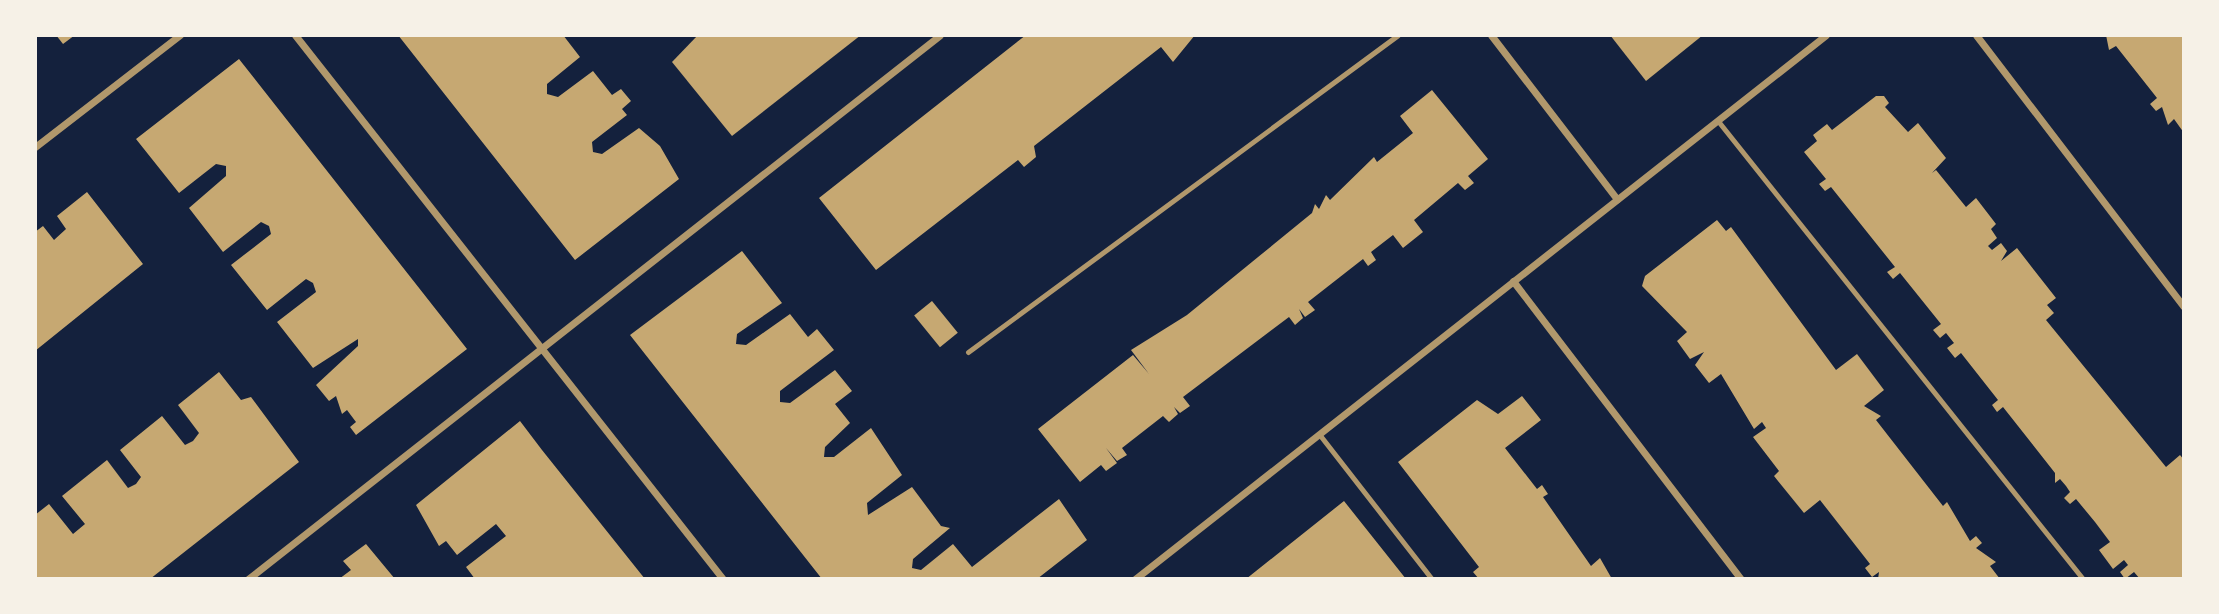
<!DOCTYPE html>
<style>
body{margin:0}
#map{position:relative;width:2219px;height:614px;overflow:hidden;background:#14213d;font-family:"PT Sans Narrow",sans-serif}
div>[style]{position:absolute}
.building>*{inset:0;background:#c6a872;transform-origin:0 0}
.service>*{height:5px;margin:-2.5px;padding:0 2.5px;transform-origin:2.5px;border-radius:2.5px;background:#b1986c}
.minor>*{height:7px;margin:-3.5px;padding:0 3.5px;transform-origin:3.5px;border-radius:3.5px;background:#b1986c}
span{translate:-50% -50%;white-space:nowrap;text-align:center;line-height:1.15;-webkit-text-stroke:5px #f6f1e7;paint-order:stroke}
.frame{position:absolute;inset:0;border:37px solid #f6f1e7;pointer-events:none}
</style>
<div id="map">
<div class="building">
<i style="clip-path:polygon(56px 35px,75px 35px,63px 44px)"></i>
<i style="clip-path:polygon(398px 35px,563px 35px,580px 57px,547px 84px,547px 94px,558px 97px,593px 71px,612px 95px,621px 89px,631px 101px,622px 109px,627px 115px,592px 142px,593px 152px,602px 154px,639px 128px,660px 146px,679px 179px,575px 260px)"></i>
<i style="clip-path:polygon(698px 35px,861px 35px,732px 136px,672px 62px)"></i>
<i style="clip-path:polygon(1026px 35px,1195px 35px,1173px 62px,1161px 47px,1034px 146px,1036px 157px,1024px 167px,1018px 160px,876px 270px,819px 198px)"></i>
<i style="clip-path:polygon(1610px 35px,1703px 35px,1646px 81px)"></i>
<i style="clip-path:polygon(2106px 35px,2184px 35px,2184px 133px,2174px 119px,2168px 125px,2162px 107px,2156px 111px,2150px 104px,2157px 98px,2116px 46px,2109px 50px)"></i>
<i style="clip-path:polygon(239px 59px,467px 349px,356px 435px,350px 427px,356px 422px,347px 410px,342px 414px,336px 396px,329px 401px,316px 385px,358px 346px,358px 339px,313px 368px,277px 322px,316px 292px,313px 283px,306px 279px,267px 310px,231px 265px,271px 234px,269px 226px,261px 222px,223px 252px,189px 208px,226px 176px,226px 166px,216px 164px,179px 193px,136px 139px)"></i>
<i style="clip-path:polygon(1432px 90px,1488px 159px,1468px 176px,1474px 183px,1465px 190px,1458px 183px,1414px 220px,1423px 232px,1403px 248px,1393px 235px,1371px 252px,1376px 260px,1368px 266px,1363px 259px,1308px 302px,1315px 310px,1305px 317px,1299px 309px,1303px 318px,1295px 325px,1289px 317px,1183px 397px,1190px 406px,1180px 413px,1174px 407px,1178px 414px,1169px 422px,1163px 416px,1122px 448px,1127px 455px,1117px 461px,1106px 448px,1117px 463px,1106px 471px,1101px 465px,1080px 482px,1038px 429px,1133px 355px,1149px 374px,1131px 350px,1187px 315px,1312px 213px,1315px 204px,1319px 209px,1326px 195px,1330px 200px,1374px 157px,1377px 162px,1413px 133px,1400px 116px)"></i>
<i style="clip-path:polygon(1876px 96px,1884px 96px,1889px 103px,1885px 107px,1908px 132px,1918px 123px,1946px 158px,1932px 173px,1936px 170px,1966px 207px,1976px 198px,1996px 224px,1991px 229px,1997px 238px,1988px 246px,1992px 250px,2001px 243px,2007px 251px,2001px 261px,2017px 248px,2034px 270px,2056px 298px,2047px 305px,2054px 313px,2046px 320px,2166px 467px,2180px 455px,2184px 460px,2184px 579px,2140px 579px,2134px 572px,2125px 579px,2120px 572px,2128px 565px,2124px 560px,2113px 569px,2099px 550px,2110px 542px,2095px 522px,2076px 499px,2070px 504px,2064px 498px,2070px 492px,2066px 486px,2060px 479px,2055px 483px,2055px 473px,2003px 407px,1997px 412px,1992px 405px,1998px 400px,1961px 353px,1955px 358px,1947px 348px,1954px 343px,1946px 333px,1940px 338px,1933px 330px,1941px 324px,1900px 273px,1893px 279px,1887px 272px,1895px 267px,1831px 187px,1825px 191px,1819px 184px,1826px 179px,1804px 152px,1817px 141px,1813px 135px,1827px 124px,1832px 130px)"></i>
<i style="clip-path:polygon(87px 192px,143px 264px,35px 351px,35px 232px,43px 226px,54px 240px,66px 229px,57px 216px)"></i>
<i style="clip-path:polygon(1717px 220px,1726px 231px,1731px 227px,1836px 370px,1857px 354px,1884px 390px,1864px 406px,1881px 416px,1876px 420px,1943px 506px,1947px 502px,1970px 541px,1976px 536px,1982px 543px,1976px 548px,1996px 562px,1990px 566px,2000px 579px,1878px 579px,1879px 572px,1872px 577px,1865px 568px,1870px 564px,1820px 500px,1804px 513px,1774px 476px,1779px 471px,1753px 437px,1766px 428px,1762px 422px,1754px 429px,1721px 374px,1709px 383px,1695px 365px,1704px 352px,1690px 359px,1677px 341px,1687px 332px,1642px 286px,1645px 276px)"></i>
<i style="clip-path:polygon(742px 251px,782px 303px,737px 334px,736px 344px,746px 345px,790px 314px,808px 337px,817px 329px,834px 350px,780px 391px,780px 402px,790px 403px,835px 370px,852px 391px,835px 404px,850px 423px,825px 447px,824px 457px,834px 457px,871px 428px,902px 475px,867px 503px,868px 515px,912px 487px,941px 526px,950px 528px,913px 559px,912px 568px,921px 570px,953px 544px,972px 567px,1059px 499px,1087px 540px,1037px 579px,822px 579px,630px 335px)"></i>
<i style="left:932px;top:301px;width:41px;height:23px;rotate:51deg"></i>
<i style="clip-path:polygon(219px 372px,241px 400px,251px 397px,299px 462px,150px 579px,35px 579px,35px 515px,49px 504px,73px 534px,85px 524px,62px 496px,107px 460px,128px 488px,136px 484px,141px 477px,120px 450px,162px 416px,185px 445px,193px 441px,199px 433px,178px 405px)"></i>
<i style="clip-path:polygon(1522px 396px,1541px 420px,1505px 448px,1537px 489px,1542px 485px,1548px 494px,1543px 497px,1591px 566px,1600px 558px,1612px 579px,1479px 579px,1473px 572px,1479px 567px,1398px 462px,1477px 400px,1498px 414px)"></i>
<i style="clip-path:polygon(520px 421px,542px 450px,645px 579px,475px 579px,466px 567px,506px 536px,496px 524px,457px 555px,446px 541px,439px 546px,416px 505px)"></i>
<i style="clip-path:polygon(1344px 501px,1406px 579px,1246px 579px,1290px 544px)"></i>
<i style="clip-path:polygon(366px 544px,395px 579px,339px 579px,351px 570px,343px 561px)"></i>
</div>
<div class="service">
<i style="left:1718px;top:121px;width:586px;rotate:51.45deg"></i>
<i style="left:968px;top:352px;width:534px;rotate:-36.4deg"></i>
<i style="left:1319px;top:434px;width:184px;rotate:52.1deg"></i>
</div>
<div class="minor">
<i style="left:295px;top:35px;width:692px;rotate:51.81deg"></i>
<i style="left:1491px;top:35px;width:207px;rotate:52.5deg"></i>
<i style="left:1976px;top:35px;width:342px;rotate:52.6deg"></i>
<i style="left:35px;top:147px;width:183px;rotate:-37.7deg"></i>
<i style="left:1513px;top:281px;width:375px;rotate:52.6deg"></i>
<i style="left:248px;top:579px;width:880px;rotate:-38.17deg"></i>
<i style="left:1135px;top:579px;width:879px;rotate:-38.21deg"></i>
</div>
<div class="frame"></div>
</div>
